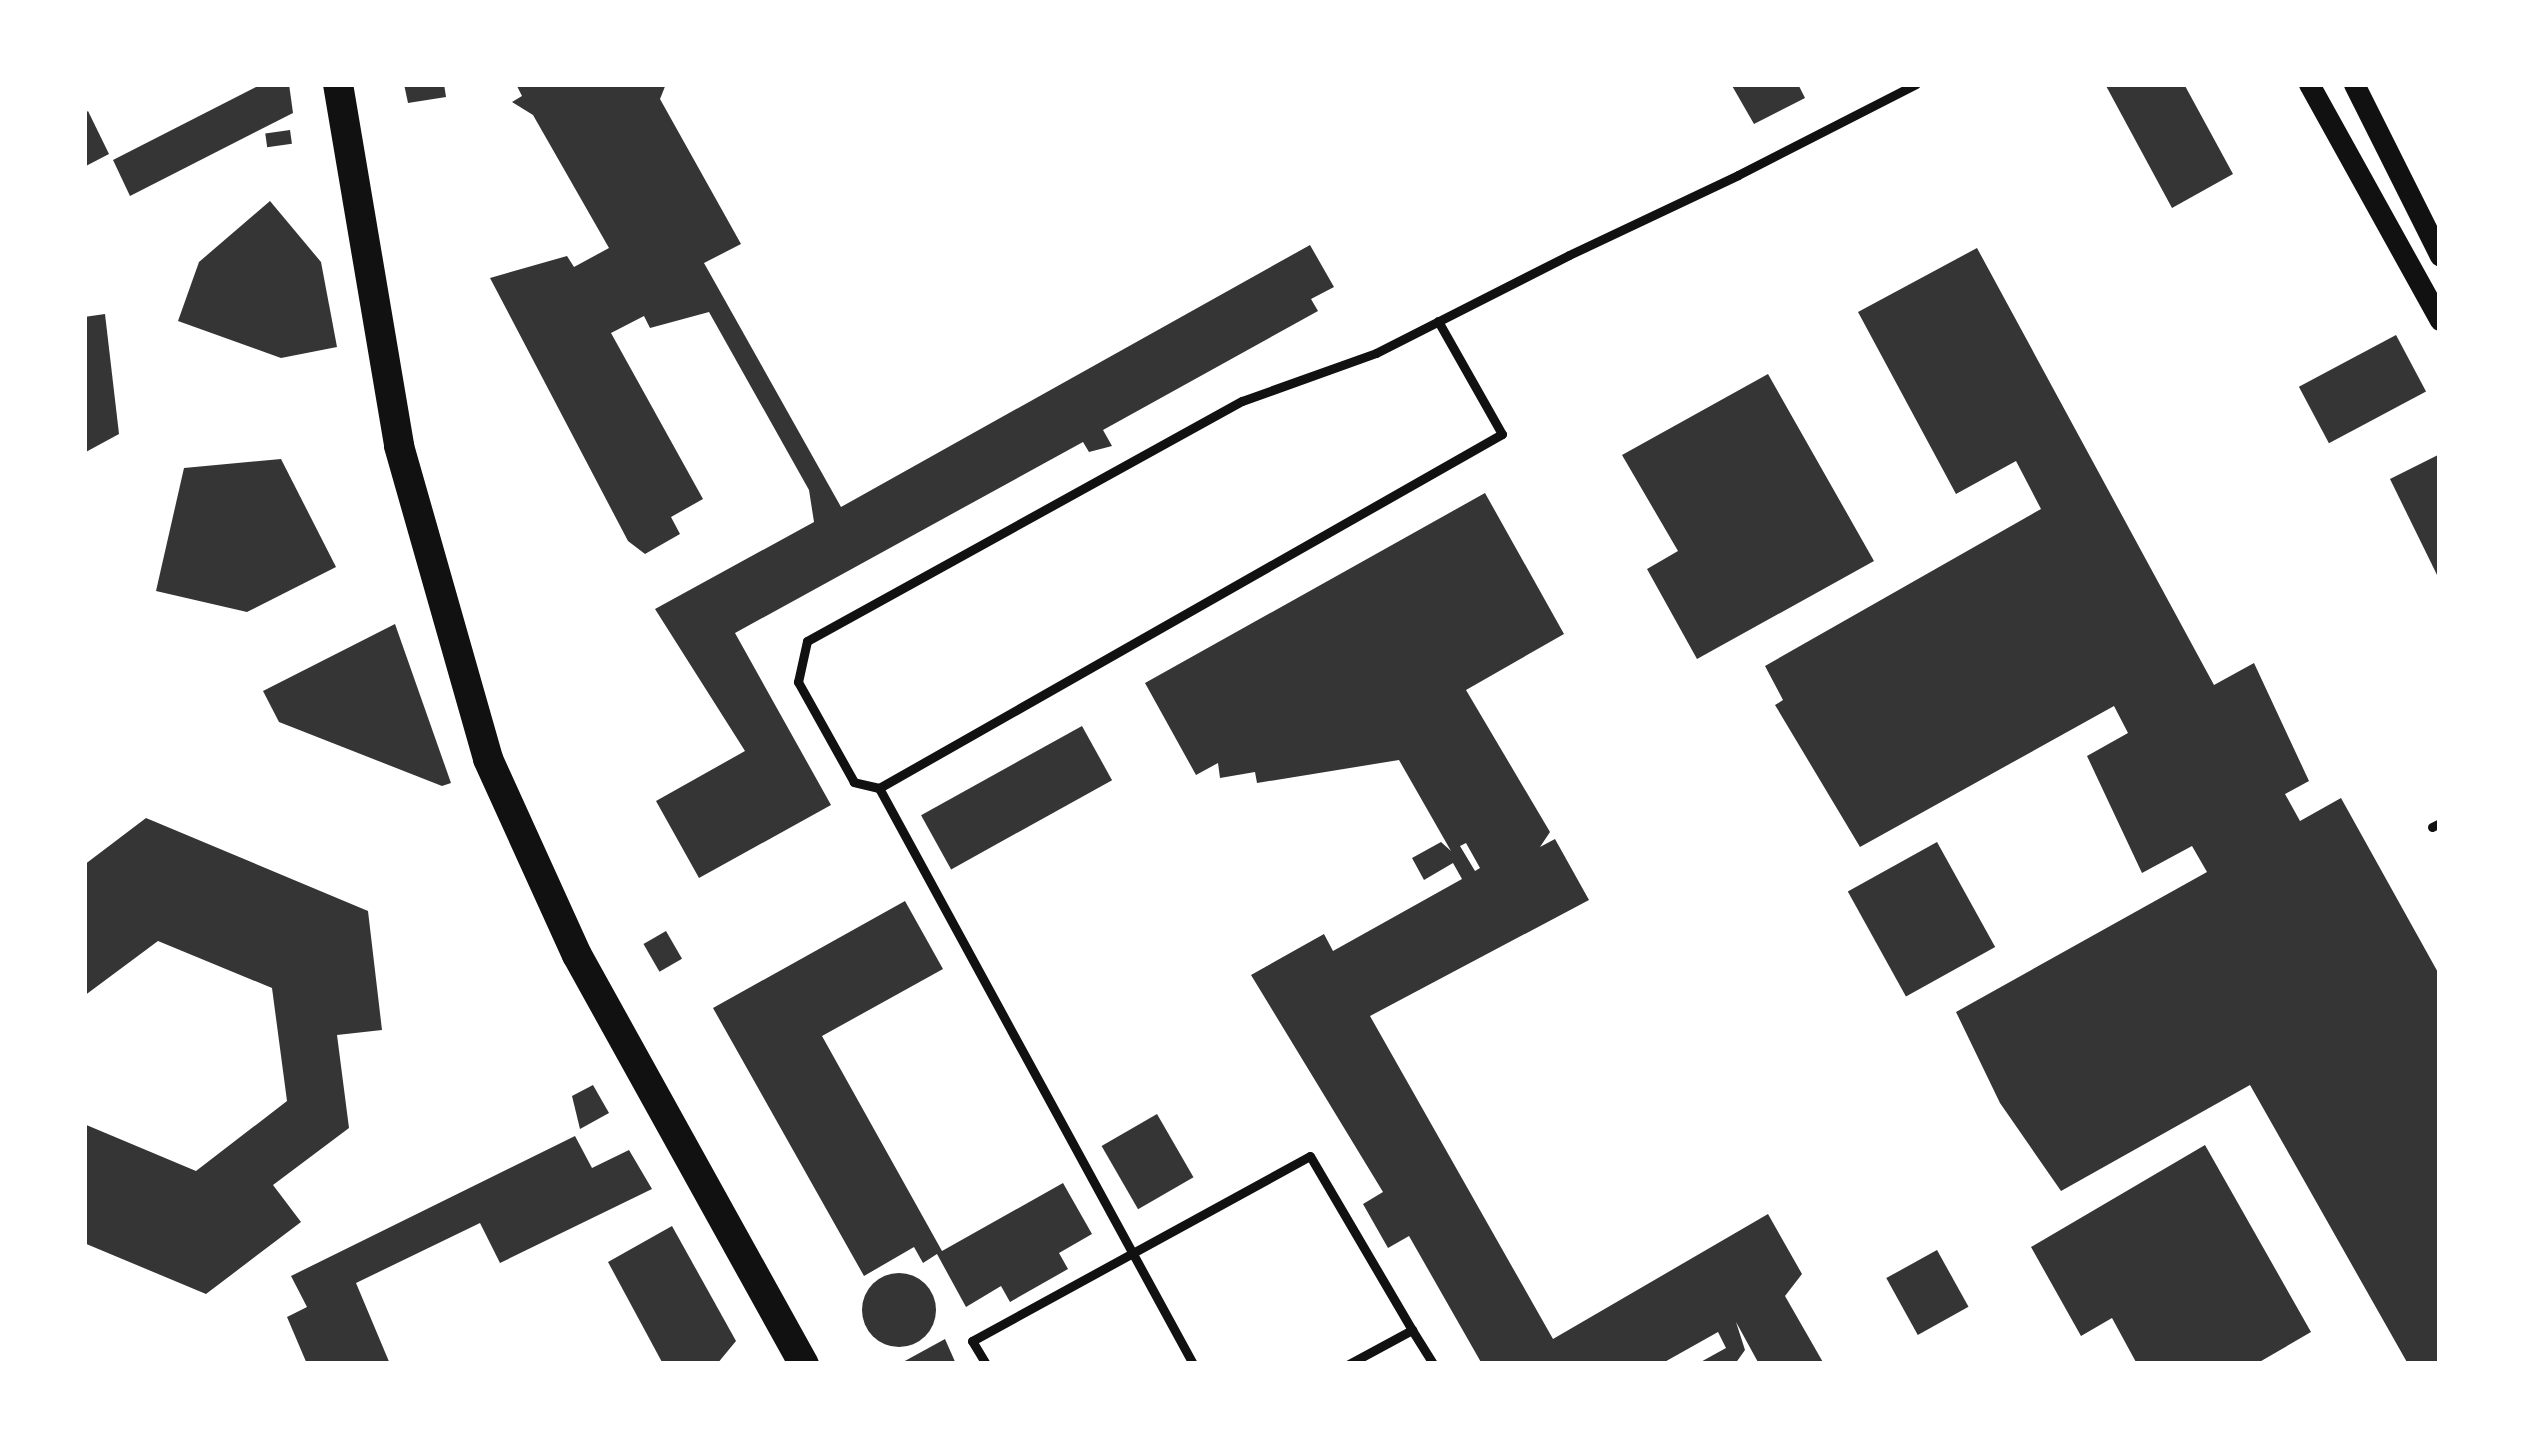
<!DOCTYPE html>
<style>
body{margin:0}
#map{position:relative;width:2524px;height:1448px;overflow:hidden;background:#fff;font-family:"Golos Text",sans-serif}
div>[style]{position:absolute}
.building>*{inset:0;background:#353535;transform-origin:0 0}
.round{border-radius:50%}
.service>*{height:9px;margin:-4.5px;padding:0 4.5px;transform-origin:4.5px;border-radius:4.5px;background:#111}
.tertiary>*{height:21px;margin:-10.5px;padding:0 10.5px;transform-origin:10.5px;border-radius:10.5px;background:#111}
.primary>*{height:30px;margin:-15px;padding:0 15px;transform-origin:15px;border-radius:15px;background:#111}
span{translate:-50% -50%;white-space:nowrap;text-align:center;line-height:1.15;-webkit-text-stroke:10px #fff;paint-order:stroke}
.frame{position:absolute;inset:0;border:87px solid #fff;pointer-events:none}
</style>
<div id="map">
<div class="building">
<i style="clip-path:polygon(262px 84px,289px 84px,293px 113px,130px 196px,113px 160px)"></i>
<i style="clip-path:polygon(404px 84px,444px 84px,446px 97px,408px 103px)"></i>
<i style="clip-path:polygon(516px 84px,666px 84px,660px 99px,741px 244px,704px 263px,841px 507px,1310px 245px,1334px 287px,1311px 299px,1318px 311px,1103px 430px,1112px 446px,1089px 452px,1083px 442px,735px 633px,831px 805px,699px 878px,656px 801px,745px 751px,655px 609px,814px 522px,809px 490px,709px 312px,650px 328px,644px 316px,611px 333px,703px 499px,671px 517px,680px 534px,645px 554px,628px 541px,490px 278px,567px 256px,574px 267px,609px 248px,533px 115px,512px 102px,522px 96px)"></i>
<i style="clip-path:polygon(1731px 84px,1798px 84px,1805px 98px,1754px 124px)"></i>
<i style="clip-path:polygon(2105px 84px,2184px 84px,2233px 174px,2172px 208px)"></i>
<i style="clip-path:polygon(88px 111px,109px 154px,84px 167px,84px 114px)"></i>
<i style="left:290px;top:130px;width:14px;height:25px;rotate:82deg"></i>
<i style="clip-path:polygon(270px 201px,321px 262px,337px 347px,281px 358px,178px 321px,199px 262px)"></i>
<i style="clip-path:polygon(1977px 248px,2214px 685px,2254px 663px,2309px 781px,2285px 794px,2300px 821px,2341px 798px,2440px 976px,2440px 1364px,2408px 1364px,2250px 1085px,2061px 1191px,2000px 1103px,1956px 1012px,2207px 872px,2192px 846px,2142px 873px,2087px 756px,2128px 733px,2114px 706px,1860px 847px,1775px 705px,1783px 700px,1765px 666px,2041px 509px,2016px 461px,1956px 494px,1858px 312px)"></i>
<i style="clip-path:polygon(105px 314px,119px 434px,84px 453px,84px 317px)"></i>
<i style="left:2396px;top:335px;width:64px;height:110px;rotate:62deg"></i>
<i style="clip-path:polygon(1768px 374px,1874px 561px,1697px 659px,1647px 569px,1678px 551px,1622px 455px)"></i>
<i style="clip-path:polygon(2440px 454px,2440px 581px,2390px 479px)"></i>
<i style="clip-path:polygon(281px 459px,336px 567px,247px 612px,156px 591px,184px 468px)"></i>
<i style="clip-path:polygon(evenodd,1485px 493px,1564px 634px,1466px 690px,1550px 832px,1540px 847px,1555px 839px,1589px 900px,1370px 1016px,1553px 1339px,1768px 1214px,1802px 1274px,1785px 1296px,1824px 1364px,1759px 1364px,1736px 1322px,1745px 1350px,1735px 1364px,1697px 1364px,1726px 1348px,1718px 1332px,1661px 1364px,1482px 1364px,1409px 1236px,1388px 1248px,1363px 1204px,1383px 1192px,1251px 975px,1324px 934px,1333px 951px,1462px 879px,1453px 863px,1424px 880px,1412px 858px,1441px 842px,1451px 851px,1399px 760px,1257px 783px,1255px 772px,1220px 778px,1218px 763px,1196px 775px,1145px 683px,1485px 493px,1466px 843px,1480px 868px,1475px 871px,1460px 846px,1466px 843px)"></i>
<i style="clip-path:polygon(395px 624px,451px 783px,442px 786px,279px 722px,263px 691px)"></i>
<i style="left:1082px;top:726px;width:62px;height:184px;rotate:61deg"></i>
<i style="clip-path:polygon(146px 818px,368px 911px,382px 1030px,337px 1035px,349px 1128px,273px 1185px,301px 1222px,206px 1294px,84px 1243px,84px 1124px,196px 1171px,287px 1101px,272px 988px,158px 941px,84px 996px,84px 865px)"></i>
<i style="left:1937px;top:842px;width:120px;height:102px;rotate:61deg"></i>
<i style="clip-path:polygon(905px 901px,943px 969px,822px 1036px,942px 1251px,1063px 1183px,1092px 1234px,1059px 1253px,1068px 1269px,1010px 1302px,1001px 1286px,966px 1307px,937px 1254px,923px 1263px,914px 1247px,864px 1276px,713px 1008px)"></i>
<i style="left:666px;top:931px;width:32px;height:26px;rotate:60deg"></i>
<i style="clip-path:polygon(593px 1085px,609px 1113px,580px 1129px,572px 1096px)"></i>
<i style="left:1157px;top:1114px;width:73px;height:64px;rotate:60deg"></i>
<i style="clip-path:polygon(575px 1136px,592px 1168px,629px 1150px,652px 1189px,500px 1263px,480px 1223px,356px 1283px,390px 1364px,307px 1364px,287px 1317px,307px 1307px,291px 1276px)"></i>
<i style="clip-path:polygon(2205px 1145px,2311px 1332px,2256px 1364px,2137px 1364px,2112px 1318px,2081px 1336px,2031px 1247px)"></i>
<i style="clip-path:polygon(672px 1226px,736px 1341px,717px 1364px,663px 1364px,608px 1262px)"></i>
<i style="left:1937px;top:1250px;width:65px;height:58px;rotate:61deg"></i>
<i class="round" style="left:862px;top:1273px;width:74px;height:74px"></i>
<i style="clip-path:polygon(945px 1339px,956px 1364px,903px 1364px,903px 1362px)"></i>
</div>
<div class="service">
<i style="left:1438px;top:321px;width:130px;rotate:60.5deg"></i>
<i style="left:1502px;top:434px;width:717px;rotate:150.39deg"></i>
<i style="left:879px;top:788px;width:26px;rotate:-167deg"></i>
<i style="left:854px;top:782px;width:115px;rotate:-119.2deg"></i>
<i style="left:798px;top:682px;width:42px;rotate:-77.6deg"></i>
<i style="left:807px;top:641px;width:497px;rotate:-28.9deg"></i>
<i style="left:1242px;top:401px;width:142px;rotate:-19.7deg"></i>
<i style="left:1376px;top:353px;width:216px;rotate:-26.9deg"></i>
<i style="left:1569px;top:255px;width:187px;rotate:-25.3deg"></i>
<i style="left:1738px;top:175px;width:200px;rotate:-27.1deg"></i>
<i style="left:879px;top:788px;width:656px;rotate:61.4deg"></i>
<i style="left:2432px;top:827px;width:9px;rotate:-27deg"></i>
<i style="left:986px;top:1364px;width:27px;rotate:-121deg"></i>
<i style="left:972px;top:1341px;width:385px;rotate:-28.7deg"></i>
<i style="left:1310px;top:1156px;width:202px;rotate:59.6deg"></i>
<i style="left:1349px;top:1364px;width:72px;rotate:-28.4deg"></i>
<i style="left:1412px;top:1330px;width:40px;rotate:58deg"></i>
</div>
<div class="tertiary">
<i style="left:2309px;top:84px;width:270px;rotate:61deg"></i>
<i style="left:2354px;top:84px;width:192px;rotate:63.4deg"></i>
</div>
<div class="primary">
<i style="left:338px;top:84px;width:367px;rotate:80.4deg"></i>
<i style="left:399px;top:446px;width:325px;rotate:74.1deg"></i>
<i style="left:488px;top:759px;width:215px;rotate:65.6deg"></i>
<i style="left:577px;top:955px;width:468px;rotate:61deg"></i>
</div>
<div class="frame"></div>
</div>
